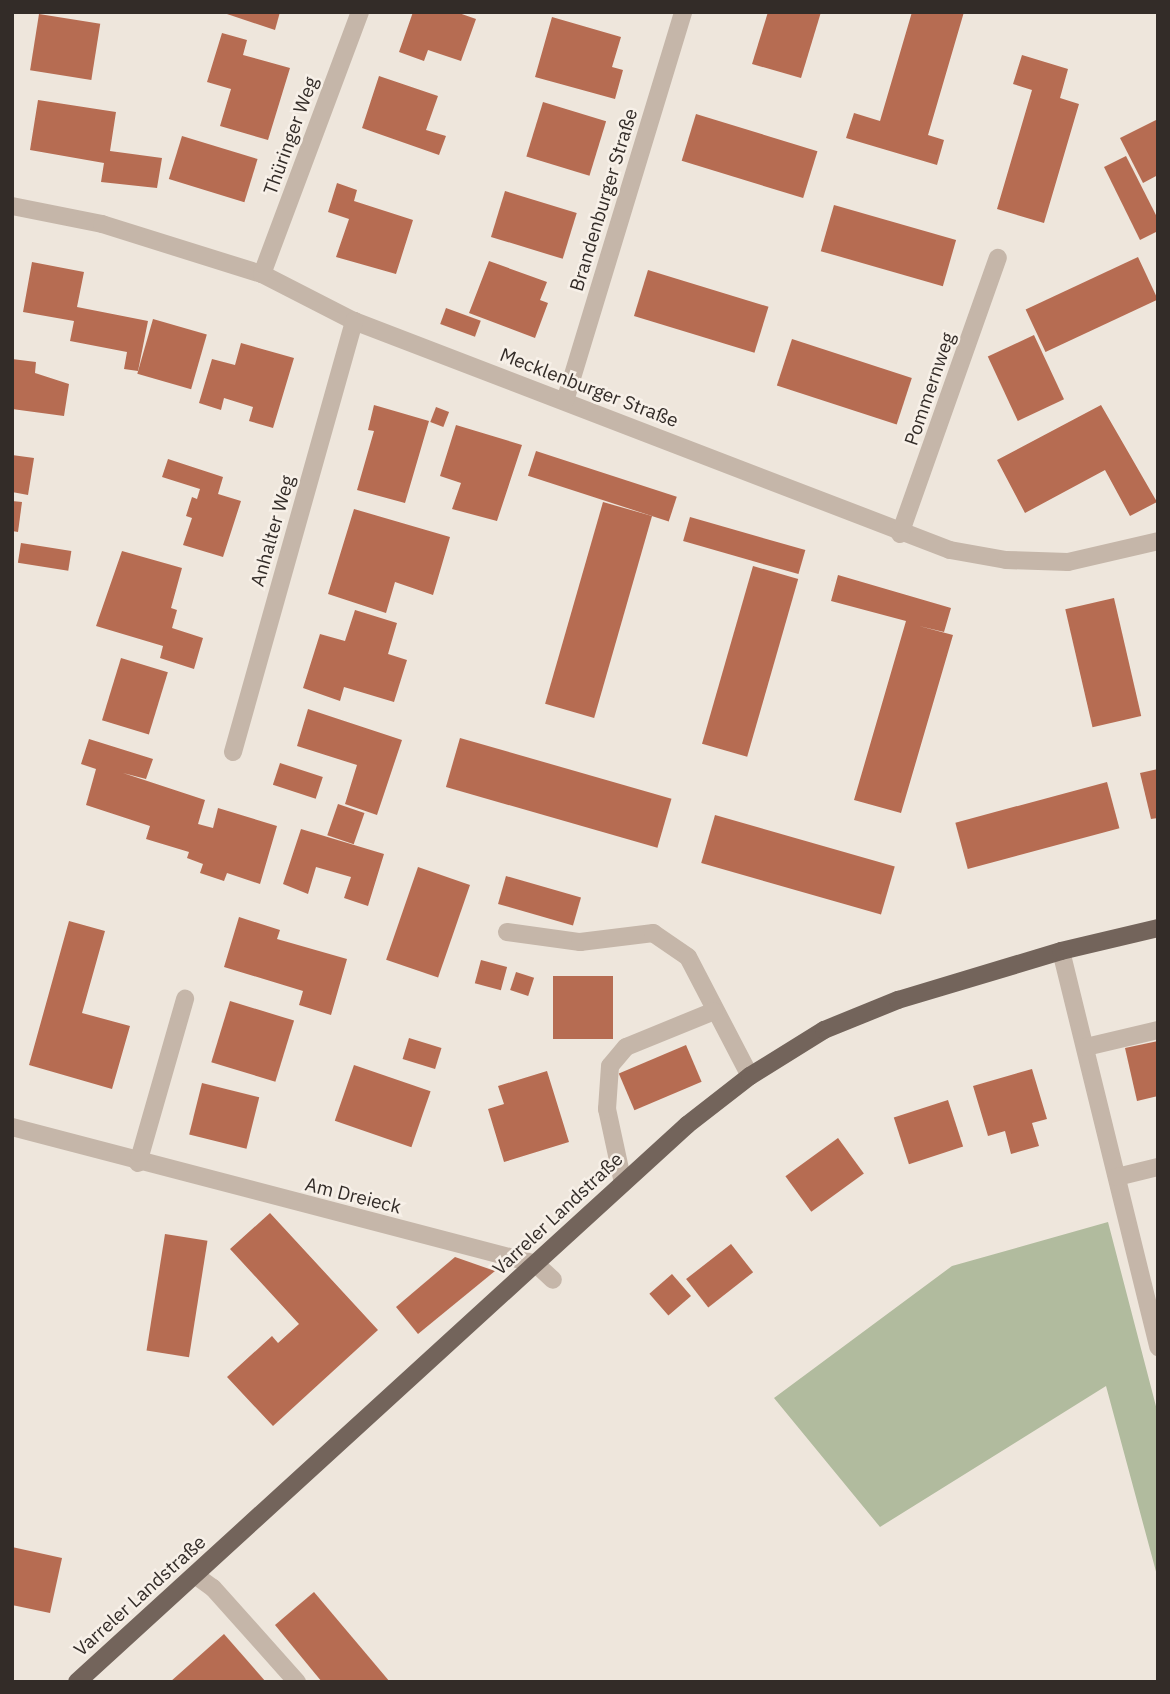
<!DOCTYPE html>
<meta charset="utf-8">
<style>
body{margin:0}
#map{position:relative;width:1170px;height:1694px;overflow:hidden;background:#eee6dc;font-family:"IBM Plex Sans",sans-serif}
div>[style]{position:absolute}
.green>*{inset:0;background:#b1bb9e}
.building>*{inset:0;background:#b66c52;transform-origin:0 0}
.minor>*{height:18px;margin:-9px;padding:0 9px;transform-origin:9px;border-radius:9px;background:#c5b6a9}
.major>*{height:18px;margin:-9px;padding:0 9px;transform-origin:9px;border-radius:9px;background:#73645b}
span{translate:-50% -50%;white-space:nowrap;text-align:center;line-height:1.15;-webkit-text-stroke:5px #f7f0e8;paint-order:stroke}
.street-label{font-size:19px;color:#332c28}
.frame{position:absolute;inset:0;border:14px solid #332c28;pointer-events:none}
</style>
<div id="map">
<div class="green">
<i style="clip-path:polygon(1108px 1222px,1158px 1414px,1158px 1579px,1106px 1386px,880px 1527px,774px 1398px,952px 1266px)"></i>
</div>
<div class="building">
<i style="clip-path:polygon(221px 12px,280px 12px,275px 30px)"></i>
<i style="clip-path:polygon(413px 12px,456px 12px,476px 19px,461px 61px,428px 50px,424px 61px,399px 52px)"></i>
<i style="clip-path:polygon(768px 12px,821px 12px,801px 78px,752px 64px)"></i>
<i style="clip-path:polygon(912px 12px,964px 12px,928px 135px,944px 140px,937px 165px,846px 138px,854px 113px,880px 121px)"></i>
<i style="left:39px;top:14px;width:62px;height:57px;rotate:9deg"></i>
<i style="clip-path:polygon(552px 17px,621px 37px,612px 67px,623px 70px,615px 99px,535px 77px)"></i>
<i style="clip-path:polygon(222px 33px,247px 40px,243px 55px,290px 68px,268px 140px,220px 126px,231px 89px,207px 82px)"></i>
<i style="clip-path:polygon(1022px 55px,1068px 69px,1060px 98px,1079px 104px,1044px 223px,997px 209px,1032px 90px,1013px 84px)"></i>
<i style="clip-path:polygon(379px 76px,438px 96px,426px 130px,446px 136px,439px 155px,362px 128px)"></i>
<i style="clip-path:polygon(38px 100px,116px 112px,110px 151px,162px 158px,157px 188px,101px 182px,104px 163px,30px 150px)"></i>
<i style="left:543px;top:102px;width:66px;height:57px;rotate:17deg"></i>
<i style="left:696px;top:114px;width:127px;height:49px;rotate:17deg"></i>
<i style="clip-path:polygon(1158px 119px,1158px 175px,1143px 183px,1120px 138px)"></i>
<i style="left:182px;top:136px;width:79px;height:45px;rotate:17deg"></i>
<i style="clip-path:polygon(1126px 156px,1158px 219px,1158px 231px,1140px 240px,1104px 167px)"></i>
<i style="clip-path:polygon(337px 183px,357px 190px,354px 201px,413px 220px,396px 274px,336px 257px,349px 219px,328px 212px)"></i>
<i style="left:505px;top:191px;width:75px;height:48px;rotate:17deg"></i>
<i style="left:834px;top:205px;width:127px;height:48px;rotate:16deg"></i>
<i style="left:1138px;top:257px;width:47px;height:124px;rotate:65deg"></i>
<i style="clip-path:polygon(489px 261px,547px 282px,540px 300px,548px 303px,535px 338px,469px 313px)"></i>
<i style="clip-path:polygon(32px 262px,84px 272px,77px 307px,148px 321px,138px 371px,124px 369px,127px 352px,70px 341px,74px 321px,23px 312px)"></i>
<i style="left:648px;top:270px;width:126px;height:48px;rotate:17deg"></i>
<i style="left:446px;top:308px;width:37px;height:17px;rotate:20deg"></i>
<i style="left:153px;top:319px;width:56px;height:57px;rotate:16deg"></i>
<i style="left:1034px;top:335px;width:71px;height:51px;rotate:65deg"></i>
<i style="left:792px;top:339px;width:126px;height:49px;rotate:18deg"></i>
<i style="clip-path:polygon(241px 343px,294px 358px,273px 428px,249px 421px,253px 407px,224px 398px,221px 410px,199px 403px,212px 359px,235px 365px)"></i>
<i style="clip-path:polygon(12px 359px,36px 362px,35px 373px,69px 384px,64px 416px,12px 409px)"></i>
<i style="clip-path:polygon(374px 405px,429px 421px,405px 503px,357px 490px,374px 431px,368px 430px)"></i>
<i style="clip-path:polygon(1101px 405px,1157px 502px,1130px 516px,1105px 470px,1025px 513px,997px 460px)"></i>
<i style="left:436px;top:407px;width:14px;height:16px;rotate:21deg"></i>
<i style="clip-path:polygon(456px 425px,522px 445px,497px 521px,452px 509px,461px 483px,440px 476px)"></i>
<i style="left:536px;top:451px;width:148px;height:26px;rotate:18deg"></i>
<i style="clip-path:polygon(12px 455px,34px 458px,28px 495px,12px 492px)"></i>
<i style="clip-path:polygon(168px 459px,223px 477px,218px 494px,241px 501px,223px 557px,183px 545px,192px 518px,186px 516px,192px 497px,197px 499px,200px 489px,162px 477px)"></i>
<i style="clip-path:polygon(12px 501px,22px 502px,18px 532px,12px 531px)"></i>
<i style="left:603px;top:502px;width:51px;height:210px;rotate:16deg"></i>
<i style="clip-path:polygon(354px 509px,450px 537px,433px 595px,395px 582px,386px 613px,328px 594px)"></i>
<i style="left:690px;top:517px;width:120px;height:25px;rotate:16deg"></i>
<i style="left:21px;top:543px;width:51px;height:20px;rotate:9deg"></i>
<i style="clip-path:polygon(122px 551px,182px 568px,171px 608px,177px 610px,172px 628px,203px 638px,194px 669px,160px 658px,163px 646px,96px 626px)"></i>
<i style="left:753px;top:566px;width:47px;height:185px;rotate:16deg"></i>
<i style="clip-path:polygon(838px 575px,951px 608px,944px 632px,919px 626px,953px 635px,901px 813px,854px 800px,906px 621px,831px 601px)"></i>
<i style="left:1114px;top:598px;width:121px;height:50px;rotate:77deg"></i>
<i style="clip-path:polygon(355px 610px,397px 623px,388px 654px,407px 660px,394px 702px,344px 687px,340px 701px,303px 688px,320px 634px,345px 641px)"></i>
<i style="left:121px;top:658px;width:49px;height:65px;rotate:17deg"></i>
<i style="clip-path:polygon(308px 709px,402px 740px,377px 815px,345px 804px,357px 765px,297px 746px)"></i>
<i style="left:460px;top:738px;width:220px;height:51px;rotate:16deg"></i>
<i style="clip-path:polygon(89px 739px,153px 759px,146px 779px,123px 773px,205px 800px,198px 824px,213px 828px,218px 808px,277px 826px,260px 884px,227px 873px,224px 881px,200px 873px,203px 864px,187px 858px,189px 852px,146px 839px,150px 826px,86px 805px,96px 769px,81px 764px)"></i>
<i style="left:280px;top:763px;width:45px;height:23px;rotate:18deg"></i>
<i style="clip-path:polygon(1158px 769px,1158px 818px,1151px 819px,1140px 773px)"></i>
<i style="left:1107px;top:782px;width:48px;height:157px;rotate:75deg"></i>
<i style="left:338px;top:804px;width:28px;height:33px;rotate:19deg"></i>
<i style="left:715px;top:815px;width:187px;height:50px;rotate:16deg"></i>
<i style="clip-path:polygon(301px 829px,384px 854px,368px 906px,344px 898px,351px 877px,316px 867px,308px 894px,283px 884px)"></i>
<i style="left:418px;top:867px;width:55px;height:98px;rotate:19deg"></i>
<i style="left:506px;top:876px;width:78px;height:29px;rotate:16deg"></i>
<i style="clip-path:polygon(239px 917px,280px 930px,277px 939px,347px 959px,331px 1015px,299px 1005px,303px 991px,224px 967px)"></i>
<i style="clip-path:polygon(69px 921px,105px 931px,82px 1013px,130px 1026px,112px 1089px,29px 1065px)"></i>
<i style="left:481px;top:960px;width:27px;height:24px;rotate:15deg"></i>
<i style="left:516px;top:972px;width:19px;height:19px;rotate:18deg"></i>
<i style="left:553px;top:976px;width:60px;height:63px"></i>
<i style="left:230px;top:1001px;width:67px;height:64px;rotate:17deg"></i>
<i style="left:409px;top:1038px;width:34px;height:22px;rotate:17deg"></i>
<i style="clip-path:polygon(1158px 1041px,1158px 1096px,1137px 1101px,1125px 1048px)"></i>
<i style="left:686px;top:1045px;width:40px;height:73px;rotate:67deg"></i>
<i style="left:354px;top:1065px;width:81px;height:59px;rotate:19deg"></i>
<i style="clip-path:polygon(1032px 1069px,1047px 1119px,1032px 1123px,1039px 1146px,1011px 1154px,1005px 1131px,988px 1136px,973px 1086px)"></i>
<i style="clip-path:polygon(547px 1071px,569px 1142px,504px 1162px,488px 1109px,504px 1104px,498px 1086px)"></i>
<i style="left:202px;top:1083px;width:59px;height:53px;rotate:14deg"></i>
<i style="left:948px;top:1100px;width:49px;height:57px;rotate:72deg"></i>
<i style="left:838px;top:1138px;width:44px;height:65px;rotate:54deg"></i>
<i style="clip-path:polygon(270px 1213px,378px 1330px,273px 1426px,227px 1377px,272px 1336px,278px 1343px,299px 1324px,230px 1249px)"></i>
<i style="left:165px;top:1234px;width:43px;height:118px;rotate:9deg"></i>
<i style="left:731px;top:1244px;width:36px;height:57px;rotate:52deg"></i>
<i style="clip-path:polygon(455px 1257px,495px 1271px,418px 1334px,396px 1307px)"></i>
<i style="left:672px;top:1274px;width:29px;height:30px;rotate:49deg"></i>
<i style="clip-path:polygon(12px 1547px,62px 1558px,50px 1613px,12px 1605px)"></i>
<i style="clip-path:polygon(314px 1592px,390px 1682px,322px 1682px,275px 1625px)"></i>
<i style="clip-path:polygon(224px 1634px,266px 1682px,170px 1682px)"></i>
</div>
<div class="minor">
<i style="left:12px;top:206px;width:92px;rotate:11.3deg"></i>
<i style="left:102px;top:224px;width:168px;rotate:17.4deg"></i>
<i style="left:262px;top:274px;width:103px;rotate:27.1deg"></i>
<i style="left:354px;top:321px;width:638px;rotate:21.02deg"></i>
<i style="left:950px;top:550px;width:57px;rotate:10.1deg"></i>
<i style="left:1006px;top:560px;width:62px;rotate:1.8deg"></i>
<i style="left:1068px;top:562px;width:92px;rotate:-13.1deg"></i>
<i style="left:262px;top:274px;width:280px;rotate:-69.5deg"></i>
<i style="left:565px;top:401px;width:407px;rotate:-73.1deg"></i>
<i style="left:900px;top:534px;width:293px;rotate:-70.5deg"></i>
<i style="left:233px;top:752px;width:448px;rotate:-74.3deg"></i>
<i style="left:507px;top:932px;width:74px;rotate:7.8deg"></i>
<i style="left:580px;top:942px;width:74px;rotate:-7deg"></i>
<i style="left:653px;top:933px;width:42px;rotate:34.4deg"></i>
<i style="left:688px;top:957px;width:134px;rotate:62.5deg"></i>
<i style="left:1061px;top:951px;width:408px;rotate:76.2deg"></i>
<i style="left:1086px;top:1047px;width:74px;rotate:-13.3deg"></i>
<i style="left:12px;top:1127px;width:542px;rotate:14.65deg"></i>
<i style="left:536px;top:1264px;width:23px;rotate:43deg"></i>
<i style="left:138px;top:1163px;width:171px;rotate:-74deg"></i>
<i style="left:1117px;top:1177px;width:42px;rotate:-13.7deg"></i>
<i style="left:623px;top:1183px;width:76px;rotate:-102.2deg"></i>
<i style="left:607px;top:1109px;width:43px;rotate:-86deg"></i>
<i style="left:610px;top:1066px;width:25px;rotate:-50deg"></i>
<i style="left:626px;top:1047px;width:95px;rotate:-22.2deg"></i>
<i style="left:195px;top:1575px;width:22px;rotate:36deg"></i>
<i style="left:213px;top:1588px;width:126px;rotate:48.2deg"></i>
</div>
<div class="major">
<i style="left:77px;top:1682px;width:826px;rotate:-42.4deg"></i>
<i style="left:687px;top:1125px;width:80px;rotate:-37.9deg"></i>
<i style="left:750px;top:1076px;width:87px;rotate:-31.9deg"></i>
<i style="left:824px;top:1030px;width:80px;rotate:-22.1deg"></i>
<i style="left:898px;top:1000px;width:170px;rotate:-16.7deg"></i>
<i style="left:1061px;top:951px;width:100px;rotate:-13.3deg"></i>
</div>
<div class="street-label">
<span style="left:291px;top:136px;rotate:-70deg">Thüringer Weg</span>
<span style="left:604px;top:200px;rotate:-73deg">Brandenburger Straße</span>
<span style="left:589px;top:388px;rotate:21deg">Mecklenburger Straße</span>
<span style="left:930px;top:389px;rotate:-71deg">Pommernweg</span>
<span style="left:273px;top:531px;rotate:-74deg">Anhalter Weg</span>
<span style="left:353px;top:1196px;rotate:14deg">Am Dreieck</span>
<span style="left:558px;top:1214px;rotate:-43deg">Varreler Landstraße</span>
<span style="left:140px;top:1596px;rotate:-42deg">Varreler Landstraße</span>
</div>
<div class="frame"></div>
</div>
